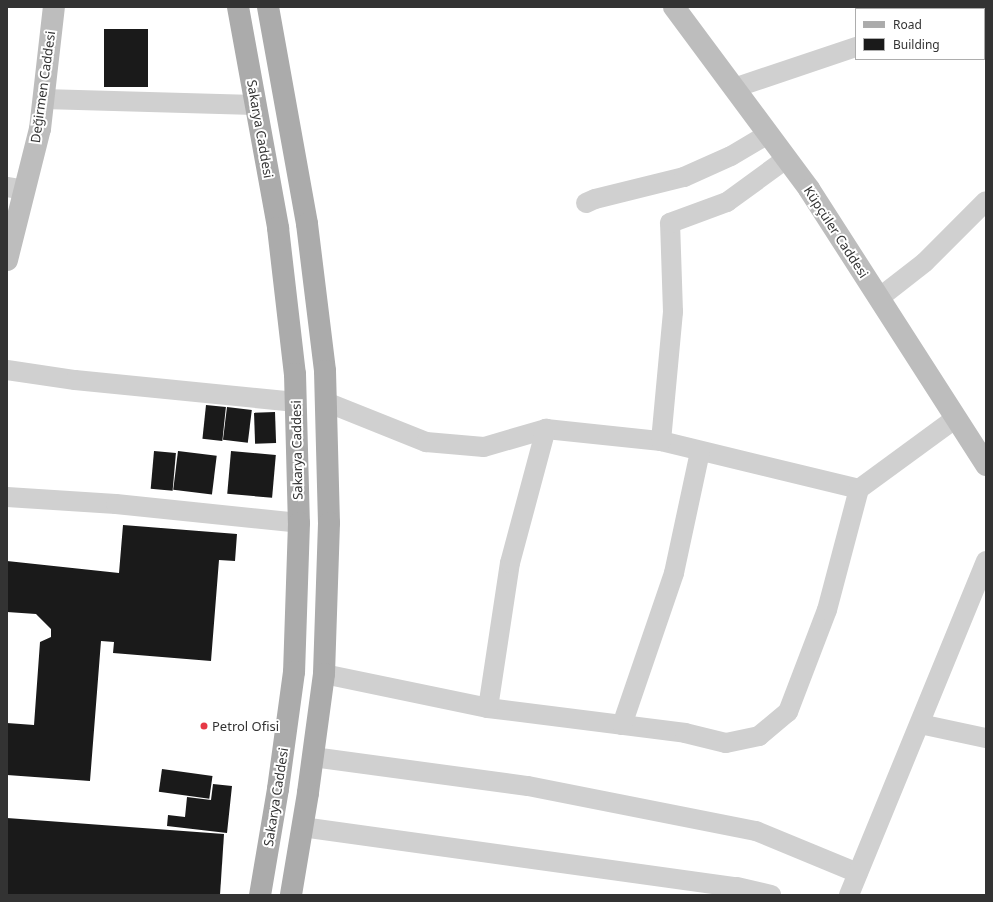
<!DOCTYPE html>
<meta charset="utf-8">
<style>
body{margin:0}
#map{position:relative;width:993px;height:902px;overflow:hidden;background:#fff;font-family:"Noto Sans",sans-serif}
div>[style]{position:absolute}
.building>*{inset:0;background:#1a1a1a;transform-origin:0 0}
.street>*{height:20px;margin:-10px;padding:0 10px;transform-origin:10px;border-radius:10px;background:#d0d0d0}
.secondary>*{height:22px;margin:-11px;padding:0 11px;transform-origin:11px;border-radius:11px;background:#bdbdbd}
.primary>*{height:22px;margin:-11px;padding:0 11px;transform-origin:11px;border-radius:11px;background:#ababab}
.dots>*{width:11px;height:11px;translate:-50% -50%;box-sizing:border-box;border:2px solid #fff;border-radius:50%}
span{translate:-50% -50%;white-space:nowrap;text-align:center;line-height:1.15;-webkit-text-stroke:4px #fff;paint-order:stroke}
.street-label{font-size:13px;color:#333}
.poi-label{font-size:13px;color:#333}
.left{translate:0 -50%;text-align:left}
.frame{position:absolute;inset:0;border:8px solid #333;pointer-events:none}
.legend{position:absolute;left:855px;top:8px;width:130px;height:52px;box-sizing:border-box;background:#fff;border:1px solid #adadad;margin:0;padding:5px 7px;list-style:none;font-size:12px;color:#333}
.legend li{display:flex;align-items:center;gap:8px;height:20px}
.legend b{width:20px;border:1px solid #adadad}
</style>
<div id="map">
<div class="building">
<i style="left:148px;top:29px;width:58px;height:44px;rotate:90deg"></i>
<i style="left:206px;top:405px;width:20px;height:34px;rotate:6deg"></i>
<i style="left:227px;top:407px;width:25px;height:33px;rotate:7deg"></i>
<i style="left:275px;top:412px;width:31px;height:21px;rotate:88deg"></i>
<i style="left:154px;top:451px;width:22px;height:38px;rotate:5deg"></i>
<i style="left:178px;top:451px;width:39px;height:39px;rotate:7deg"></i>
<i style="left:231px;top:451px;width:45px;height:43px;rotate:5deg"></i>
<i style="clip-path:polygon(123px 525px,237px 534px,235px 561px,219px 560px,211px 661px,113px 653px,114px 642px,101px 641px,90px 781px,7px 775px,7px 723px,34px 725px,40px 642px,51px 637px,51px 629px,36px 614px,7px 612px,7px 561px,119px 573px)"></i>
<i style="left:162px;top:769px;width:51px;height:23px;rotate:8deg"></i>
<i style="clip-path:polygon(213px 784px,232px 786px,227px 833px,167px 826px,168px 815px,185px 817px,187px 797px,211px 800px)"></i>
<i style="clip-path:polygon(7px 818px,224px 834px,220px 895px,7px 895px)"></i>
</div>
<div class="street">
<i style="left:971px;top:9px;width:6px;rotate:-18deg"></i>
<i style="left:734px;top:88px;width:129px;rotate:-18.6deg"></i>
<i style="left:43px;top:99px;width:212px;rotate:1.6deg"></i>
<i style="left:7px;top:187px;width:18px;rotate:9deg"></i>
<i style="left:586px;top:203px;width:10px;rotate:-24deg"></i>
<i style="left:595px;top:199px;width:92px;rotate:-13.9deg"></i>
<i style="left:684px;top:177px;width:51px;rotate:-24.1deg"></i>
<i style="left:731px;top:156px;width:43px;rotate:-30.7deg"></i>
<i style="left:879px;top:298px;width:58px;rotate:-38deg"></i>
<i style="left:925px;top:262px;width:86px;rotate:-45deg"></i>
<i style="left:7px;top:370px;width:69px;rotate:8.4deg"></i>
<i style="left:75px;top:380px;width:222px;rotate:5.7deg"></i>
<i style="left:326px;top:402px;width:108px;rotate:21.8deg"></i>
<i style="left:426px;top:442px;width:58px;rotate:4.9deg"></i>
<i style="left:484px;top:447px;width:65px;rotate:-16.2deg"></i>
<i style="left:546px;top:429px;width:116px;rotate:6deg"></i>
<i style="left:661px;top:441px;width:204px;rotate:13.6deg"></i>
<i style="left:661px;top:441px;width:130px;rotate:-84.7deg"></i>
<i style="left:673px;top:312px;width:89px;rotate:-91.9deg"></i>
<i style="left:670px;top:223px;width:61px;rotate:-20.2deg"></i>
<i style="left:727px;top:202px;width:73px;rotate:-36.1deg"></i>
<i style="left:7px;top:497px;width:109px;rotate:3.7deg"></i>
<i style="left:116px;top:504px;width:184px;rotate:5.9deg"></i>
<i style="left:324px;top:674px;width:167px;rotate:11.7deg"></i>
<i style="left:488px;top:708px;width:199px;rotate:7.2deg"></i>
<i style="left:685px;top:733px;width:42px;rotate:13.7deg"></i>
<i style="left:726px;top:743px;width:34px;rotate:-12deg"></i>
<i style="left:759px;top:736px;width:38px;rotate:-40deg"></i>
<i style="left:788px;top:712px;width:109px;rotate:-69.1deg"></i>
<i style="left:827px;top:610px;width:125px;rotate:-75.2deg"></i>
<i style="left:859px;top:489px;width:120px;rotate:-36.2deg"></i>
<i style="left:488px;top:708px;width:147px;rotate:-81.4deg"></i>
<i style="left:510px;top:563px;width:139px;rotate:-75deg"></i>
<i style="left:920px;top:724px;width:67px;rotate:12deg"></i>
<i style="left:622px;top:725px;width:161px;rotate:-71.1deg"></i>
<i style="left:674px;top:573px;width:124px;rotate:-77.9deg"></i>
<i style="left:313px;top:757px;width:217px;rotate:7.7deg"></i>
<i style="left:528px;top:786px;width:232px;rotate:11.2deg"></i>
<i style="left:756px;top:831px;width:110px;rotate:22.4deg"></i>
<i style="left:302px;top:827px;width:439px;rotate:7.9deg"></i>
<i style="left:737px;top:887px;width:35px;rotate:13deg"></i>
<i style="left:849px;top:895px;width:361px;rotate:-67.7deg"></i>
</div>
<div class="secondary">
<i style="left:674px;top:7px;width:227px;rotate:53.4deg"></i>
<i style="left:809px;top:189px;width:328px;rotate:57.3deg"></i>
<i style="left:7px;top:260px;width:135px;rotate:-75.9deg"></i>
<i style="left:40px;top:129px;width:123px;rotate:-83.5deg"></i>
</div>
<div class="primary">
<i style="left:238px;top:7px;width:225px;rotate:79.7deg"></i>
<i style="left:278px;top:228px;width:147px;rotate:83.4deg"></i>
<i style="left:295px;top:374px;width:149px;rotate:88.5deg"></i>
<i style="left:299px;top:523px;width:149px;rotate:91.9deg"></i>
<i style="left:294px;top:672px;width:118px;rotate:97.8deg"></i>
<i style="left:278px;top:789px;width:108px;rotate:99.6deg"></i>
<i style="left:268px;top:7px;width:220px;rotate:79.8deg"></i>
<i style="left:307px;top:224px;width:148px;rotate:83deg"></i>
<i style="left:325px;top:371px;width:152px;rotate:88.5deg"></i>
<i style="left:329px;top:523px;width:151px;rotate:91.9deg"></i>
<i style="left:324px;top:674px;width:120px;rotate:97.7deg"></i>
<i style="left:308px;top:793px;width:103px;rotate:99.5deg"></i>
</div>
<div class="dots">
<i style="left:204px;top:726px;background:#e63946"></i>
</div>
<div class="street-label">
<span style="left:43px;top:87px;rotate:-82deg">Değirmen Caddesi</span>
<span style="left:260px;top:129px;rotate:80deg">Sakarya Caddesi</span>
<span style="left:836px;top:232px;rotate:57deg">Küpçüler Caddesi</span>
<span style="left:297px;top:450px;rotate:-91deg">Sakarya Caddesi</span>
<span style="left:276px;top:797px;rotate:-81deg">Sakarya Caddesi</span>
</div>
<div class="poi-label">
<span class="left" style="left:212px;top:726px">Petrol Ofisi</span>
</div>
<div class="frame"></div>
<ul class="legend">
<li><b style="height:5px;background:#ababab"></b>Road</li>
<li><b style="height:11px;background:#1a1a1a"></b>Building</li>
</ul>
</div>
